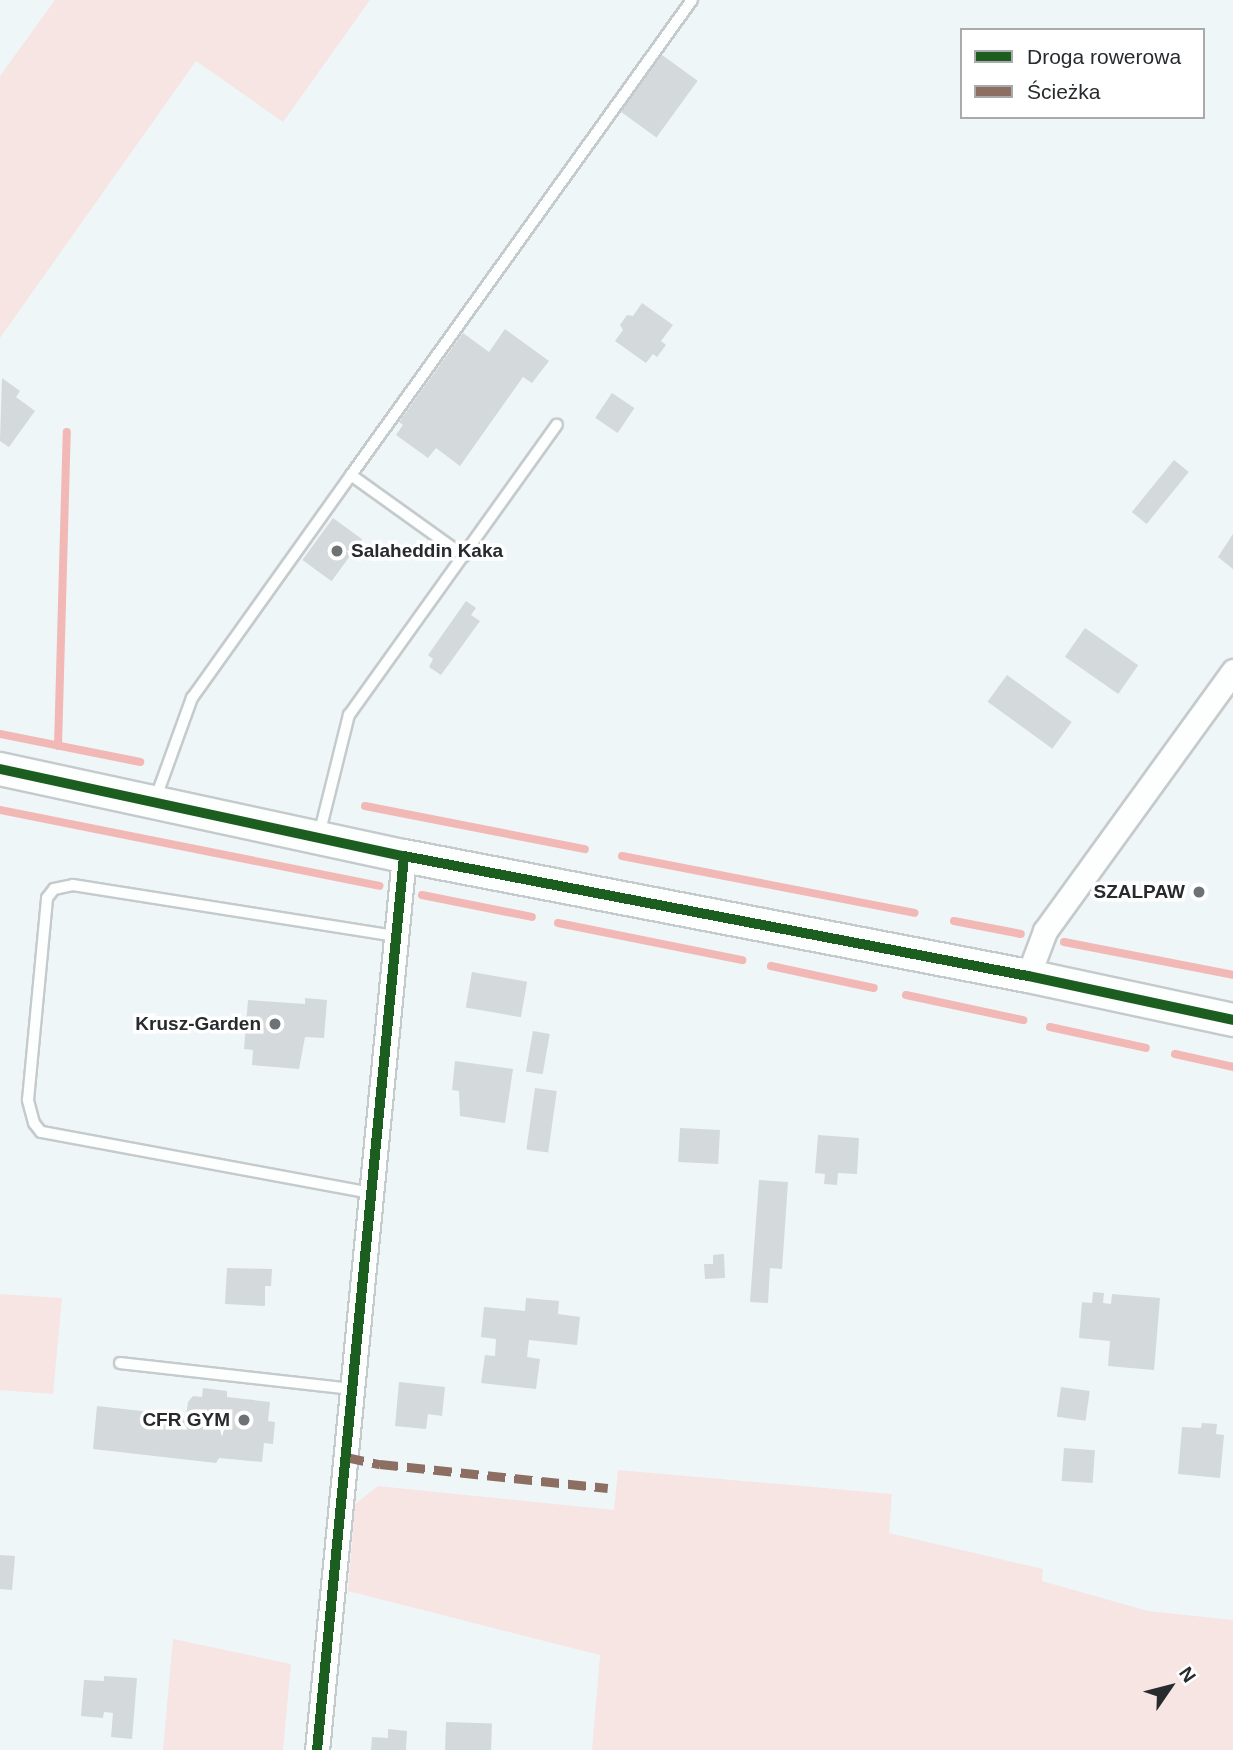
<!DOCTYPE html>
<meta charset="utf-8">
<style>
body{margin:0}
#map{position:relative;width:1233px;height:1750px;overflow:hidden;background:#eff6f8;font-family:Helvetica,sans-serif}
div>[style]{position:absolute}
.green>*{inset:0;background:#f7e5e4}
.stream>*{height:8px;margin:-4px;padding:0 4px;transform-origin:4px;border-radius:4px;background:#f1b8b6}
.building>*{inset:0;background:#d4d9db;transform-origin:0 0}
.roads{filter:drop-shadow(2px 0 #c5cacc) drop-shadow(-2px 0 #c5cacc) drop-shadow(0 2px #c5cacc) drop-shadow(0 -2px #c5cacc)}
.lane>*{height:10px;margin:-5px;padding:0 5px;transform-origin:5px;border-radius:5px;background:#fdfefe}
.street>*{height:23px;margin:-11.5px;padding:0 11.5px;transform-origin:11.5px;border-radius:11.5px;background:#fdfefe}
.secondary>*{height:32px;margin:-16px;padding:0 16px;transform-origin:16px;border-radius:16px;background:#fdfefe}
.quiet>*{height:9px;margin-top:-4.5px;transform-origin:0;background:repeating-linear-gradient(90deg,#8d6e63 0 18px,transparent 0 27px)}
.cycleway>*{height:10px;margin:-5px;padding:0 5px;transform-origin:5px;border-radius:5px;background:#1b5e20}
.dots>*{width:19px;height:19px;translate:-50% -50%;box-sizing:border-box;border:4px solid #fff;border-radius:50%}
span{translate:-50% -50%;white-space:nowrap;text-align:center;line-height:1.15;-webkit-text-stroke:7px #fff;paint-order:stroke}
.poi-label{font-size:19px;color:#272b2d;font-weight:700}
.left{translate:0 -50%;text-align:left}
.right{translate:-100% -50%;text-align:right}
.legend{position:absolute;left:960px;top:28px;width:245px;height:91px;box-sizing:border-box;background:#fff;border:2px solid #a9aaab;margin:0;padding:9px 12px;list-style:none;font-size:21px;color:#272b2d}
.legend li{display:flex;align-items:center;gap:14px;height:35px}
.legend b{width:35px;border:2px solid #a9aaab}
.north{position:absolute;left:1135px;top:1652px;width:70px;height:70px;-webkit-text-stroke:5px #fff;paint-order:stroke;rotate:55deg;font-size:19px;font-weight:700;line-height:28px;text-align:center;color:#272b2d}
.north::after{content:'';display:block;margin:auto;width:24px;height:32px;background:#272b2d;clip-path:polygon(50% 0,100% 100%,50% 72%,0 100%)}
</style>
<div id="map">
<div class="green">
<i style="clip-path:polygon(55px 0,370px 0,283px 122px,196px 61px,0 338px,0 76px)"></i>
<i style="clip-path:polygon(0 1294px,62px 1298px,53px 1394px,0 1390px)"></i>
<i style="clip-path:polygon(618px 1470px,892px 1494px,889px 1533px,1043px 1569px,1042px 1581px,1148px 1611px,1233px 1620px,1233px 1750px,592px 1750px,600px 1655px,348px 1591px,355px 1504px,378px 1486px,614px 1510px)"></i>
<i style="clip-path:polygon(173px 1639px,291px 1664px,283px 1750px,163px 1750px)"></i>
</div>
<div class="stream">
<i style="left:0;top:734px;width:143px;rotate:11.3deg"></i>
<i style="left:58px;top:746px;width:314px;rotate:-88.4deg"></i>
<i style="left:365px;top:806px;width:224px;rotate:11.1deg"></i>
<i style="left:0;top:810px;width:387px;rotate:11.3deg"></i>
<i style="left:622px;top:856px;width:298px;rotate:11deg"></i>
<i style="left:422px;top:895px;width:112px;rotate:11.3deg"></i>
<i style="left:954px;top:921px;width:68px;rotate:11deg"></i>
<i style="left:558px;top:923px;width:188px;rotate:11.4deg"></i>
<i style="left:1064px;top:942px;width:172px;rotate:11deg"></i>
<i style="left:771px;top:966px;width:105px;rotate:12.1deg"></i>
<i style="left:906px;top:995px;width:120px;rotate:12.1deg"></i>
<i style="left:1050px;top:1027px;width:98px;rotate:12.3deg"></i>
<i style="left:1175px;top:1054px;width:59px;rotate:12.6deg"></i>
</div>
<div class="building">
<i style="left:662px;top:55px;width:44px;height:70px;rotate:36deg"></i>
<i style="clip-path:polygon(642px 303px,673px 325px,661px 341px,666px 345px,657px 357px,653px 354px,646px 363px,615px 341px,623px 330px,620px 325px,627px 315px,633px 316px)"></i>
<i style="clip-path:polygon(505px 329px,549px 361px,532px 383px,523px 377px,460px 466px,436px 448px,428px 458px,396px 435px,403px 425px,399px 422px,463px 333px,489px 352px)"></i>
<i style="clip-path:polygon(2px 378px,20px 391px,16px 397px,35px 411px,9px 447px,0 441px)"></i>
<i style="left:612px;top:393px;width:27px;height:30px;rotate:34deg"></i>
<i style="left:1174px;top:460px;width:19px;height:67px;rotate:39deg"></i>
<i style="left:333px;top:518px;width:36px;height:52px;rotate:36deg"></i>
<i style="clip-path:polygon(1233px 534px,1233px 569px,1218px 557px)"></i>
<i style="clip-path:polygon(466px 601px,476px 608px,471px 615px,480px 621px,441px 675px,429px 667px,433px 659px,428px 655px)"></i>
<i style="left:1085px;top:628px;width:65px;height:35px;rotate:35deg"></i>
<i style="left:1007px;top:675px;width:80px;height:33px;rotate:36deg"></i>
<i style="left:472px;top:972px;width:56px;height:36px;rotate:10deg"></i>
<i style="clip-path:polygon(305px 998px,327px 1000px,324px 1038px,305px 1037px,299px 1069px,252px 1065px,253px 1050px,244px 1049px,248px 1000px,305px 1004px)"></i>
<i style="left:533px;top:1031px;width:17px;height:41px;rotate:10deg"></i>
<i style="clip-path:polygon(455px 1061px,513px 1069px,505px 1123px,460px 1116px,459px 1091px,452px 1090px)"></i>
<i style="left:535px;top:1088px;width:22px;height:62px;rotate:8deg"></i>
<i style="left:680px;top:1128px;width:40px;height:34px;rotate:3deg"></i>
<i style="clip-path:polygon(818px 1135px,859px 1138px,857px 1174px,838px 1173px,837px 1185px,824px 1184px,825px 1174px,815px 1173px)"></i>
<i style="clip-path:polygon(759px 1180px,788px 1182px,782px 1269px,770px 1268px,768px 1303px,750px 1302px)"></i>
<i style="clip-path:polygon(724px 1254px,725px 1278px,705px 1279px,704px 1264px,713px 1264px,713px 1255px)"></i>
<i style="clip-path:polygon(227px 1268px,272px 1269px,271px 1286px,265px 1286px,265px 1306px,225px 1304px)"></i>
<i style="clip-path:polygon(1093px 1292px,1104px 1293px,1103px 1303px,1111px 1304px,1112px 1294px,1160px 1298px,1154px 1370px,1108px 1366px,1110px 1341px,1079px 1338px,1082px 1302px,1092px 1303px)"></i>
<i style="clip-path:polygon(526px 1298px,559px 1301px,558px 1314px,580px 1317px,577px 1345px,529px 1340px,527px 1357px,540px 1359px,536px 1389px,481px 1383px,485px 1355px,495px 1356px,496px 1339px,481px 1337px,484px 1307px,525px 1311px)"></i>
<i style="clip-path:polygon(399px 1382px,445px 1387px,442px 1416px,428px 1414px,426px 1429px,395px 1426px)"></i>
<i style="left:1061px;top:1387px;width:29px;height:30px;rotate:8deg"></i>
<i style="clip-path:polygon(203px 1388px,227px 1391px,227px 1397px,270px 1402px,268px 1421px,275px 1422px,273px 1444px,264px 1443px,262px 1462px,219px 1458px,216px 1463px,93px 1449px,97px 1406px,186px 1416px,188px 1402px,193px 1396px,202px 1397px)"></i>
<i style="clip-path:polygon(1202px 1423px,1217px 1424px,1216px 1434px,1224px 1435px,1220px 1478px,1178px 1474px,1182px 1427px,1201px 1428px)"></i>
<i style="left:1064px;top:1448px;width:31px;height:33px;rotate:4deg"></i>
<i style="clip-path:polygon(0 1555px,15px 1556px,12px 1590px,0 1589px)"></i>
<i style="clip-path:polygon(104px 1676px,137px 1678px,132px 1739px,111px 1737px,113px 1713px,104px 1712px,103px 1718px,81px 1716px,84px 1680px,104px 1681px)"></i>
<i style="left:446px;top:1722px;width:46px;height:28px;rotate:2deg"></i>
<i style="clip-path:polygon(388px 1729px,407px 1731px,406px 1750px,371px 1750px,372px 1737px,388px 1738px)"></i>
</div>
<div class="roads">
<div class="lane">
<i style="left:464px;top:556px;width:139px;rotate:-144.4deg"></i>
<i style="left:351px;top:475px;width:585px;rotate:-54.33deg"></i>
<i style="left:155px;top:800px;width:109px;rotate:-70.1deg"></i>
<i style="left:192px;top:698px;width:274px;rotate:-54.5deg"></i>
<i style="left:319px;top:835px;width:124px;rotate:-76deg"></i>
<i style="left:349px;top:715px;width:357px;rotate:-54.4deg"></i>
<i style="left:371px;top:1193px;width:336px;rotate:-169.5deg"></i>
<i style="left:41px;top:1132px;width:11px;rotate:-128deg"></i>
<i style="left:34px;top:1123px;width:24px;rotate:-105deg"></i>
<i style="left:28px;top:1100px;width:203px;rotate:-84.6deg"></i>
<i style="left:47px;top:898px;width:11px;rotate:-52deg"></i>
<i style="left:54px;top:889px;width:19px;rotate:-12deg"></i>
<i style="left:73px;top:885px;width:327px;rotate:9deg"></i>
<i style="left:120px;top:1363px;width:233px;rotate:6.4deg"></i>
</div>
<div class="street">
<i style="left:1028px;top:976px;width:48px;rotate:-69.3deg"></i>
<i style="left:1045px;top:931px;width:321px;rotate:-54.1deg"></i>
<i style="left:317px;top:1750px;width:898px;rotate:-84.44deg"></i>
</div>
<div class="secondary">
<i style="left:0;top:769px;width:413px;rotate:12.2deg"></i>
<i style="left:404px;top:856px;width:635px;rotate:10.89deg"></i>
<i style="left:1028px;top:976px;width:210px;rotate:12.1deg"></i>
</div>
</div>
<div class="quiet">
<i style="left:346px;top:1457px;width:35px;rotate:12deg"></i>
<i style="left:380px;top:1464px;width:229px;rotate:6deg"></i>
</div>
<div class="cycleway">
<i style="left:0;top:769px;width:413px;rotate:12.2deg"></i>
<i style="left:404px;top:856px;width:635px;rotate:10.89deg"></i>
<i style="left:1028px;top:976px;width:210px;rotate:12.1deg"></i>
<i style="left:317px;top:1750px;width:898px;rotate:-84.44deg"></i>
</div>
<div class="dots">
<i style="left:337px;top:551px;background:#6d7274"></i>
<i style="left:1199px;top:892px;background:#6d7274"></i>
<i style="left:275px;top:1024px;background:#6d7274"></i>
<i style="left:244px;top:1420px;background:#6d7274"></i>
</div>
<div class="poi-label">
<span class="left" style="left:351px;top:551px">Salaheddin Kaka</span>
<span class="right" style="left:1185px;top:892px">SZALPAW</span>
<span class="right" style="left:261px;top:1024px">Krusz-Garden</span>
<span class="right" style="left:230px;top:1420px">CFR GYM</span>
</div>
<ul class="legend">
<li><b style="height:9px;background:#1b5e20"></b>Droga rowerowa</li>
<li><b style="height:9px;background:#8d6e63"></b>Ścieżka</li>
</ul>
<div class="north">N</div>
</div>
